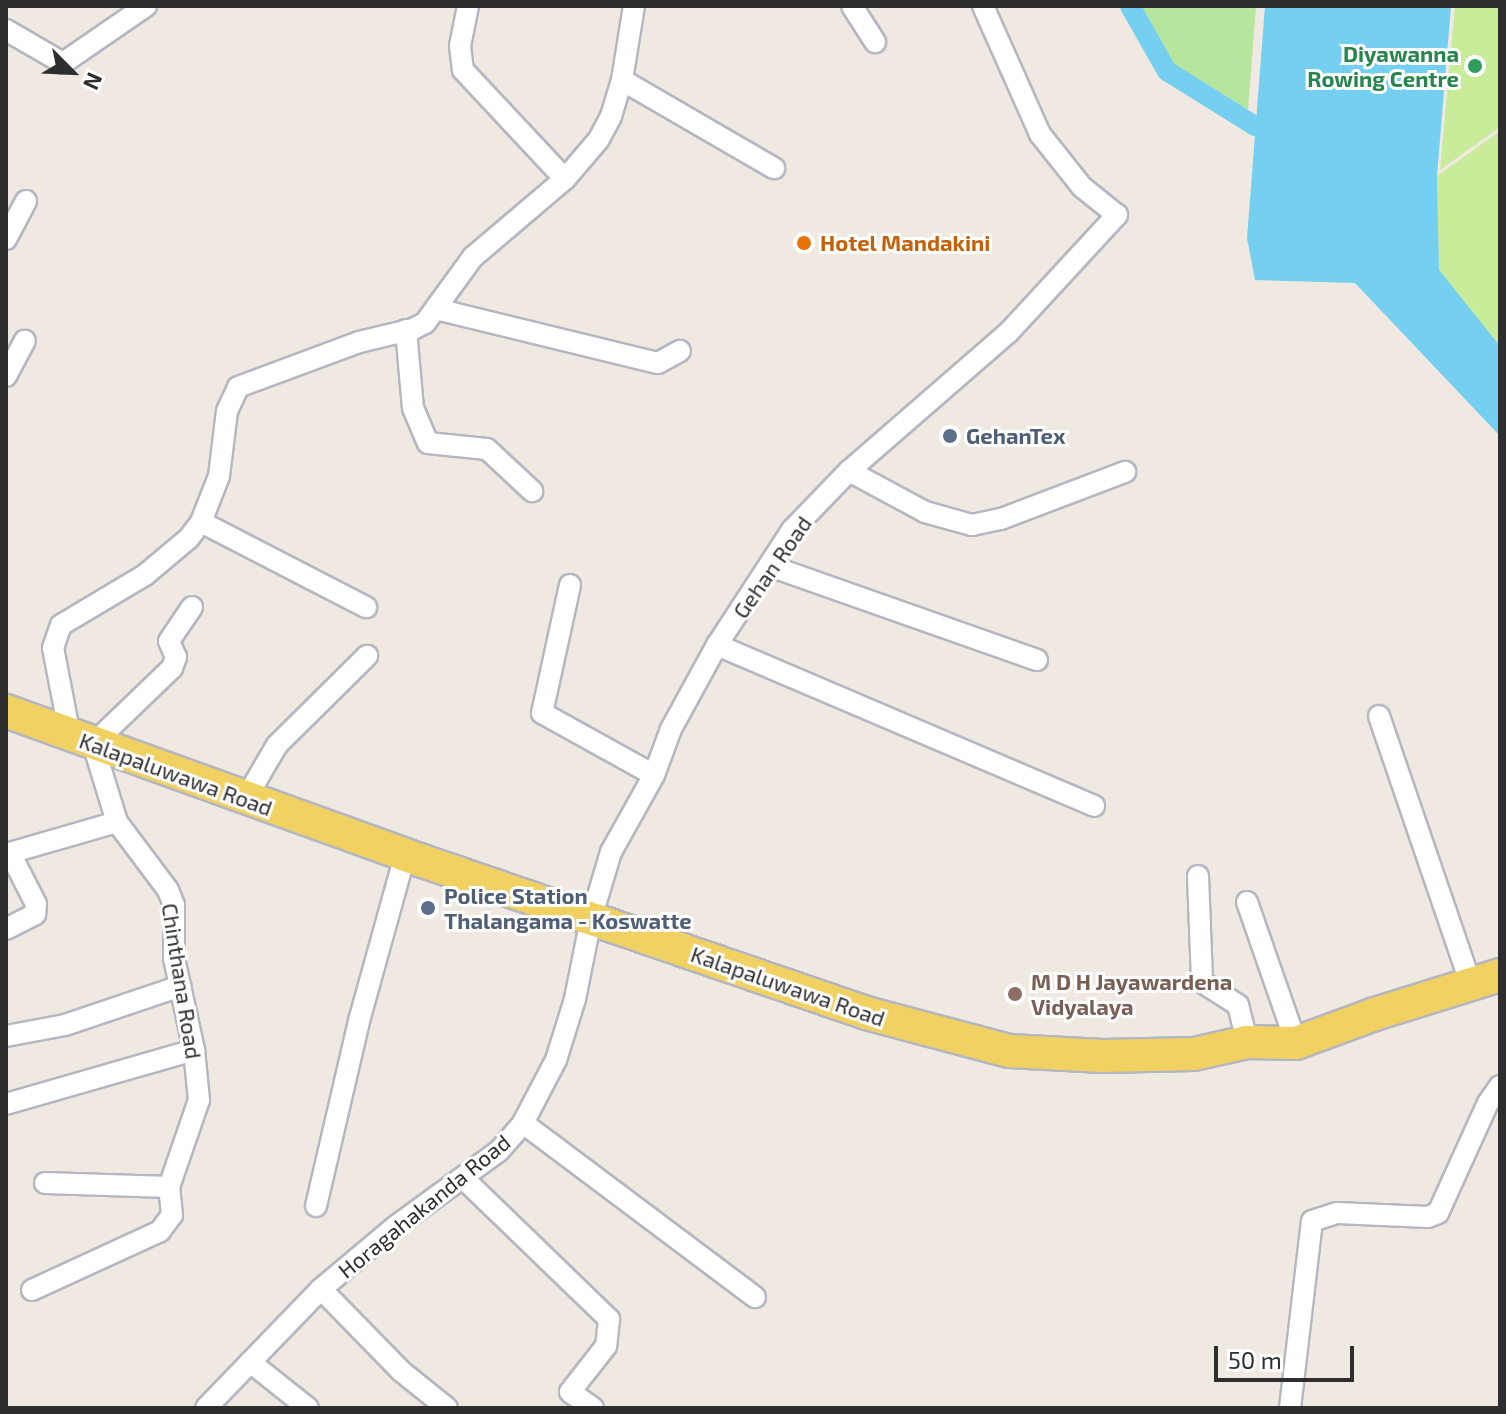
<!DOCTYPE html>
<style>
body{margin:0}
#map{position:relative;width:1506px;height:1414px;overflow:hidden;background:#efe9e1;font-family:"Exo 2",sans-serif}
div>[style]{position:absolute}
.green>*{inset:0;background:#b6e59e}
.pitch>*{inset:0;background:#c9ec9a}
.water>*{inset:0;background:#75cff0}
.canal>*{height:20px;margin:-10px;padding:0 10px;transform-origin:10px;border-radius:10px;background:#75cff0}
.roads{filter:drop-shadow(2px 0 #b4b7c1) drop-shadow(-2px 0 #b4b7c1) drop-shadow(0 2px #b4b7c1) drop-shadow(0 -2px #b4b7c1)}
.minor>*{height:20px;margin:-10px;padding:0 10px;transform-origin:10px;border-radius:10px;background:#fff}
.primary>*{height:32px;margin:-16px;padding:0 16px;transform-origin:16px;border-radius:16px;background:#f2d163}
.dots>*{width:22px;height:22px;translate:-50% -50%;box-sizing:border-box;border:4px solid #fff;border-radius:50%}
span{translate:-50% -50%;white-space:nowrap;text-align:center;line-height:1.15;-webkit-text-stroke:6px #fff;paint-order:stroke}
.leisure-label{font-size:22px;color:#27864d;font-weight:700}
.right{translate:-100% -50%;text-align:right}
.food-label{font-size:22px;color:#c56008;font-weight:700}
.left{translate:0 -50%;text-align:left}
.service-label{font-size:22px;color:#4e5e75;font-weight:700}
.street-label{font-size:22px;color:#2e2e2e}
.education-label{font-size:22px;color:#785e54;font-weight:700}
.frame{position:absolute;inset:0;border:8px solid #2e2e2e;pointer-events:none}
.north{position:absolute;left:32px;top:32px;width:80px;height:80px;-webkit-text-stroke:6px #fff;paint-order:stroke;rotate:114deg;font-size:22px;font-weight:700;line-height:32px;text-align:center;color:#2e2e2e}
.north::after{content:'';display:block;margin:auto;width:28px;height:36px;background:#2e2e2e;clip-path:polygon(50% 0,100% 100%,50% 72%,0 100%)}
.scale{position:absolute;left:1214px;top:1346px;width:140px;height:36px;box-sizing:border-box;border:4px solid #2e2e2e;border-top:0;padding-left:10px;font-size:24px;line-height:28px;white-space:nowrap;color:#2e2e2e;-webkit-text-stroke:6px #fff;paint-order:stroke}
</style>
<div id="map">
<div class="green">
<i style="clip-path:polygon(1141px 6px,1256px 6px,1248px 110px,1174px 64px)"></i>
</div>
<div class="pitch">
<i style="clip-path:polygon(1455px 6px,1500px 6px,1500px 127px,1440px 170px)"></i>
<i style="clip-path:polygon(1500px 131px,1500px 346px,1439px 271px,1437px 176px)"></i>
</div>
<div class="water">
<i style="clip-path:polygon(1265px 6px,1451px 6px,1437px 176px,1439px 270px,1500px 346px,1500px 436px,1355px 283px,1255px 280px,1247px 238px)"></i>
</div>
<div class="canal">
<i style="left:1130px;top:6px;width:75px;rotate:60.4deg"></i>
<i style="left:1167px;top:71px;width:104px;rotate:32deg"></i>
</div>
<div class="roads">
<div class="minor">
<i style="left:468px;top:6px;width:41px;rotate:101.3deg"></i>
<i style="left:460px;top:46px;width:24px;rotate:83deg"></i>
<i style="left:463px;top:70px;width:149px;rotate:46.9deg"></i>
<i style="left:852px;top:6px;width:43px;rotate:57.4deg"></i>
<i style="left:6px;top:30px;width:66px;rotate:30.1deg"></i>
<i style="left:63px;top:63px;width:101px;rotate:-34.5deg"></i>
<i style="left:622px;top:80px;width:176px;rotate:30.1deg"></i>
<i style="left:6px;top:239px;width:43px;rotate:-62.2deg"></i>
<i style="left:436px;top:309px;width:228px;rotate:13.7deg"></i>
<i style="left:658px;top:363px;width:25px;rotate:-29deg"></i>
<i style="left:406px;top:330px;width:78px;rotate:84.9deg"></i>
<i style="left:413px;top:408px;width:38px;rotate:67deg"></i>
<i style="left:428px;top:443px;width:59px;rotate:5.8deg"></i>
<i style="left:487px;top:449px;width:62px;rotate:43deg"></i>
<i style="left:6px;top:376px;width:40px;rotate:-62deg"></i>
<i style="left:849px;top:471px;width:86px;rotate:28.3deg"></i>
<i style="left:925px;top:512px;width:49px;rotate:15.5deg"></i>
<i style="left:972px;top:525px;width:30px;rotate:-12deg"></i>
<i style="left:1001px;top:519px;width:133px;rotate:-20.8deg"></i>
<i style="left:201px;top:522px;width:186px;rotate:27.3deg"></i>
<i style="left:770px;top:566px;width:283px;rotate:19.4deg"></i>
<i style="left:570px;top:585px;width:131px;rotate:102.3deg"></i>
<i style="left:542px;top:713px;width:128px;rotate:29deg"></i>
<i style="left:717px;top:645px;width:410px;rotate:23.1deg"></i>
<i style="left:1379px;top:716px;width:283px;rotate:71.1deg"></i>
<i style="left:70px;top:736px;width:90px;rotate:-100.9deg"></i>
<i style="left:53px;top:648px;width:24px;rotate:-71deg"></i>
<i style="left:61px;top:625px;width:98px;rotate:-30.8deg"></i>
<i style="left:145px;top:575px;width:57px;rotate:-40.1deg"></i>
<i style="left:189px;top:538px;width:20px;rotate:-53deg"></i>
<i style="left:201px;top:522px;width:49px;rotate:-68.6deg"></i>
<i style="left:219px;top:476px;width:65px;rotate:-83deg"></i>
<i style="left:227px;top:411px;width:26px;rotate:-65deg"></i>
<i style="left:238px;top:387px;width:129px;rotate:-20.4deg"></i>
<i style="left:359px;top:342px;width:56px;rotate:-13.5deg"></i>
<i style="left:413px;top:329px;width:13px;rotate:-27deg"></i>
<i style="left:425px;top:323px;width:82px;rotate:-54deg"></i>
<i style="left:473px;top:257px;width:121px;rotate:-40.3deg"></i>
<i style="left:565px;top:179px;width:52px;rotate:-49.6deg"></i>
<i style="left:599px;top:139px;width:26px;rotate:-62deg"></i>
<i style="left:611px;top:116px;width:38px;rotate:-73deg"></i>
<i style="left:622px;top:80px;width:75px;rotate:-80.8deg"></i>
<i style="left:246px;top:798px;width:61px;rotate:-59.7deg"></i>
<i style="left:277px;top:745px;width:127px;rotate:-44.7deg"></i>
<i style="left:6px;top:854px;width:116px;rotate:-16.1deg"></i>
<i style="left:1198px;top:876px;width:106px;rotate:87.8deg"></i>
<i style="left:1202px;top:982px;width:43px;rotate:32.6deg"></i>
<i style="left:1238px;top:1005px;width:38px;rotate:76deg"></i>
<i style="left:1247px;top:902px;width:149px;rotate:70.8deg"></i>
<i style="left:6px;top:929px;width:33px;rotate:-27deg"></i>
<i style="left:35px;top:914px;width:10px;rotate:-84deg"></i>
<i style="left:36px;top:904px;width:57px;rotate:-117deg"></i>
<i style="left:6px;top:1036px;width:60px;rotate:-10.6deg"></i>
<i style="left:65px;top:1025px;width:122px;rotate:-18.6deg"></i>
<i style="left:6px;top:1104px;width:196px;rotate:-16deg"></i>
<i style="left:523px;top:1123px;width:290px;rotate:36.9deg"></i>
<i style="left:464px;top:1179px;width:202px;rotate:44deg"></i>
<i style="left:609px;top:1319px;width:27px;rotate:96deg"></i>
<i style="left:606px;top:1346px;width:58px;rotate:128deg"></i>
<i style="left:570px;top:1392px;width:28px;rotate:35deg"></i>
<i style="left:45px;top:1183px;width:124px;rotate:1.8deg"></i>
<i style="left:316px;top:1206px;width:190px;rotate:-76.9deg"></i>
<i style="left:359px;top:1021px;width:172px;rotate:-74.5deg"></i>
<i style="left:321px;top:1289px;width:115px;rotate:45.7deg"></i>
<i style="left:401px;top:1371px;width:59px;rotate:38.8deg"></i>
<i style="left:32px;top:1290px;width:141px;rotate:-24.7deg"></i>
<i style="left:160px;top:1231px;width:20px;rotate:-53deg"></i>
<i style="left:172px;top:1215px;width:28px;rotate:-96deg"></i>
<i style="left:169px;top:1187px;width:92px;rotate:-71deg"></i>
<i style="left:199px;top:1100px;width:50px;rotate:-95.7deg"></i>
<i style="left:194px;top:1050px;width:94px;rotate:-102.3deg"></i>
<i style="left:174px;top:958px;width:53px;rotate:-90deg"></i>
<i style="left:174px;top:905px;width:16px;rotate:-112deg"></i>
<i style="left:168px;top:890px;width:85px;rotate:-126.9deg"></i>
<i style="left:117px;top:822px;width:82px;rotate:-107.1deg"></i>
<i style="left:93px;top:744px;width:110px;rotate:-43.9deg"></i>
<i style="left:172px;top:668px;width:12px;rotate:-70deg"></i>
<i style="left:176px;top:657px;width:17px;rotate:-114deg"></i>
<i style="left:169px;top:641px;width:41px;rotate:-55.9deg"></i>
<i style="left:250px;top:1362px;width:74px;rotate:38.4deg"></i>
<i style="left:206px;top:1408px;width:165px;rotate:-46deg"></i>
<i style="left:321px;top:1289px;width:98px;rotate:-40deg"></i>
<i style="left:396px;top:1226px;width:127px;rotate:-36.1deg"></i>
<i style="left:499px;top:1151px;width:37px;rotate:-49deg"></i>
<i style="left:523px;top:1123px;width:71px;rotate:-62.4deg"></i>
<i style="left:556px;top:1060px;width:64px;rotate:-72.7deg"></i>
<i style="left:575px;top:999px;width:82px;rotate:-78.7deg"></i>
<i style="left:591px;top:919px;width:70px;rotate:-73.4deg"></i>
<i style="left:611px;top:852px;width:88px;rotate:-60.8deg"></i>
<i style="left:654px;top:775px;width:49px;rotate:-69.7deg"></i>
<i style="left:671px;top:729px;width:96px;rotate:-61.3deg"></i>
<i style="left:717px;top:645px;width:137px;rotate:-56.9deg"></i>
<i style="left:792px;top:530px;width:82px;rotate:-46deg"></i>
<i style="left:849px;top:471px;width:211px;rotate:-41deg"></i>
<i style="left:1008px;top:333px;width:161px;rotate:-47.3deg"></i>
<i style="left:1117px;top:215px;width:45px;rotate:-141.3deg"></i>
<i style="left:1082px;top:187px;width:68px;rotate:-128.4deg"></i>
<i style="left:1040px;top:134px;width:140px;rotate:-114deg"></i>
<i style="left:1290px;top:1408px;width:188px;rotate:-83.3deg"></i>
<i style="left:1312px;top:1221px;width:26px;rotate:-18deg"></i>
<i style="left:1337px;top:1213px;width:91px;rotate:2.5deg"></i>
<i style="left:1428px;top:1217px;width:11px;rotate:-22deg"></i>
<i style="left:1438px;top:1213px;width:121px;rotate:-65.6deg"></i>
<i style="left:1488px;top:1103px;width:21px;rotate:-55deg"></i>
</div>
<div class="primary">
<i style="left:6px;top:711px;width:424px;rotate:19.8deg"></i>
<i style="left:405px;top:855px;width:487px;rotate:18.9deg"></i>
<i style="left:866px;top:1013px;width:148px;rotate:14.9deg"></i>
<i style="left:1009px;top:1051px;width:94px;rotate:3deg"></i>
<i style="left:1103px;top:1056px;width:91px;rotate:-1.3deg"></i>
<i style="left:1194px;top:1054px;width:54px;rotate:-12.8deg"></i>
<i style="left:1247px;top:1042px;width:49px;rotate:1.2deg"></i>
<i style="left:1296px;top:1043px;width:84px;rotate:-20.2deg"></i>
<i style="left:1375px;top:1014px;width:131px;rotate:-17.3deg"></i>
</div>
</div>
<div class="dots">
<i style="left:1475px;top:66px;background:#2e9e5b"></i>
<i style="left:804px;top:243px;background:#e8710a"></i>
<i style="left:950px;top:436px;background:#5c6f8a"></i>
<i style="left:428px;top:908px;background:#5c6f8a"></i>
<i style="left:1015px;top:994px;background:#8d6e63"></i>
</div>
<div class="leisure-label">
<span class="right" style="left:1459px;top:66px">Diyawanna<br>Rowing Centre</span>
</div>
<div class="food-label">
<span class="left" style="left:820px;top:243px">Hotel Mandakini</span>
</div>
<div class="service-label">
<span class="left" style="left:966px;top:436px">GehanTex</span>
<span class="left" style="left:444px;top:908px">Police Station<br>Thalangama - Koswatte</span>
</div>
<div class="street-label">
<span style="left:772px;top:567px;rotate:-55deg">Gehan Road</span>
<span style="left:176px;top:774px;rotate:20deg">Kalapaluwawa Road</span>
<span style="left:182px;top:981px;rotate:81deg">Chinthana Road</span>
<span style="left:788px;top:986px;rotate:19deg">Kalapaluwawa Road</span>
<span style="left:424px;top:1206px;rotate:-39deg">Horagahakanda Road</span>
</div>
<div class="education-label">
<span class="left" style="left:1031px;top:994px">M D H Jayawardena<br>Vidyalaya</span>
</div>
<div class="frame"></div>
<div class="north">N</div>
<div class="scale">50 m</div>
</div>
